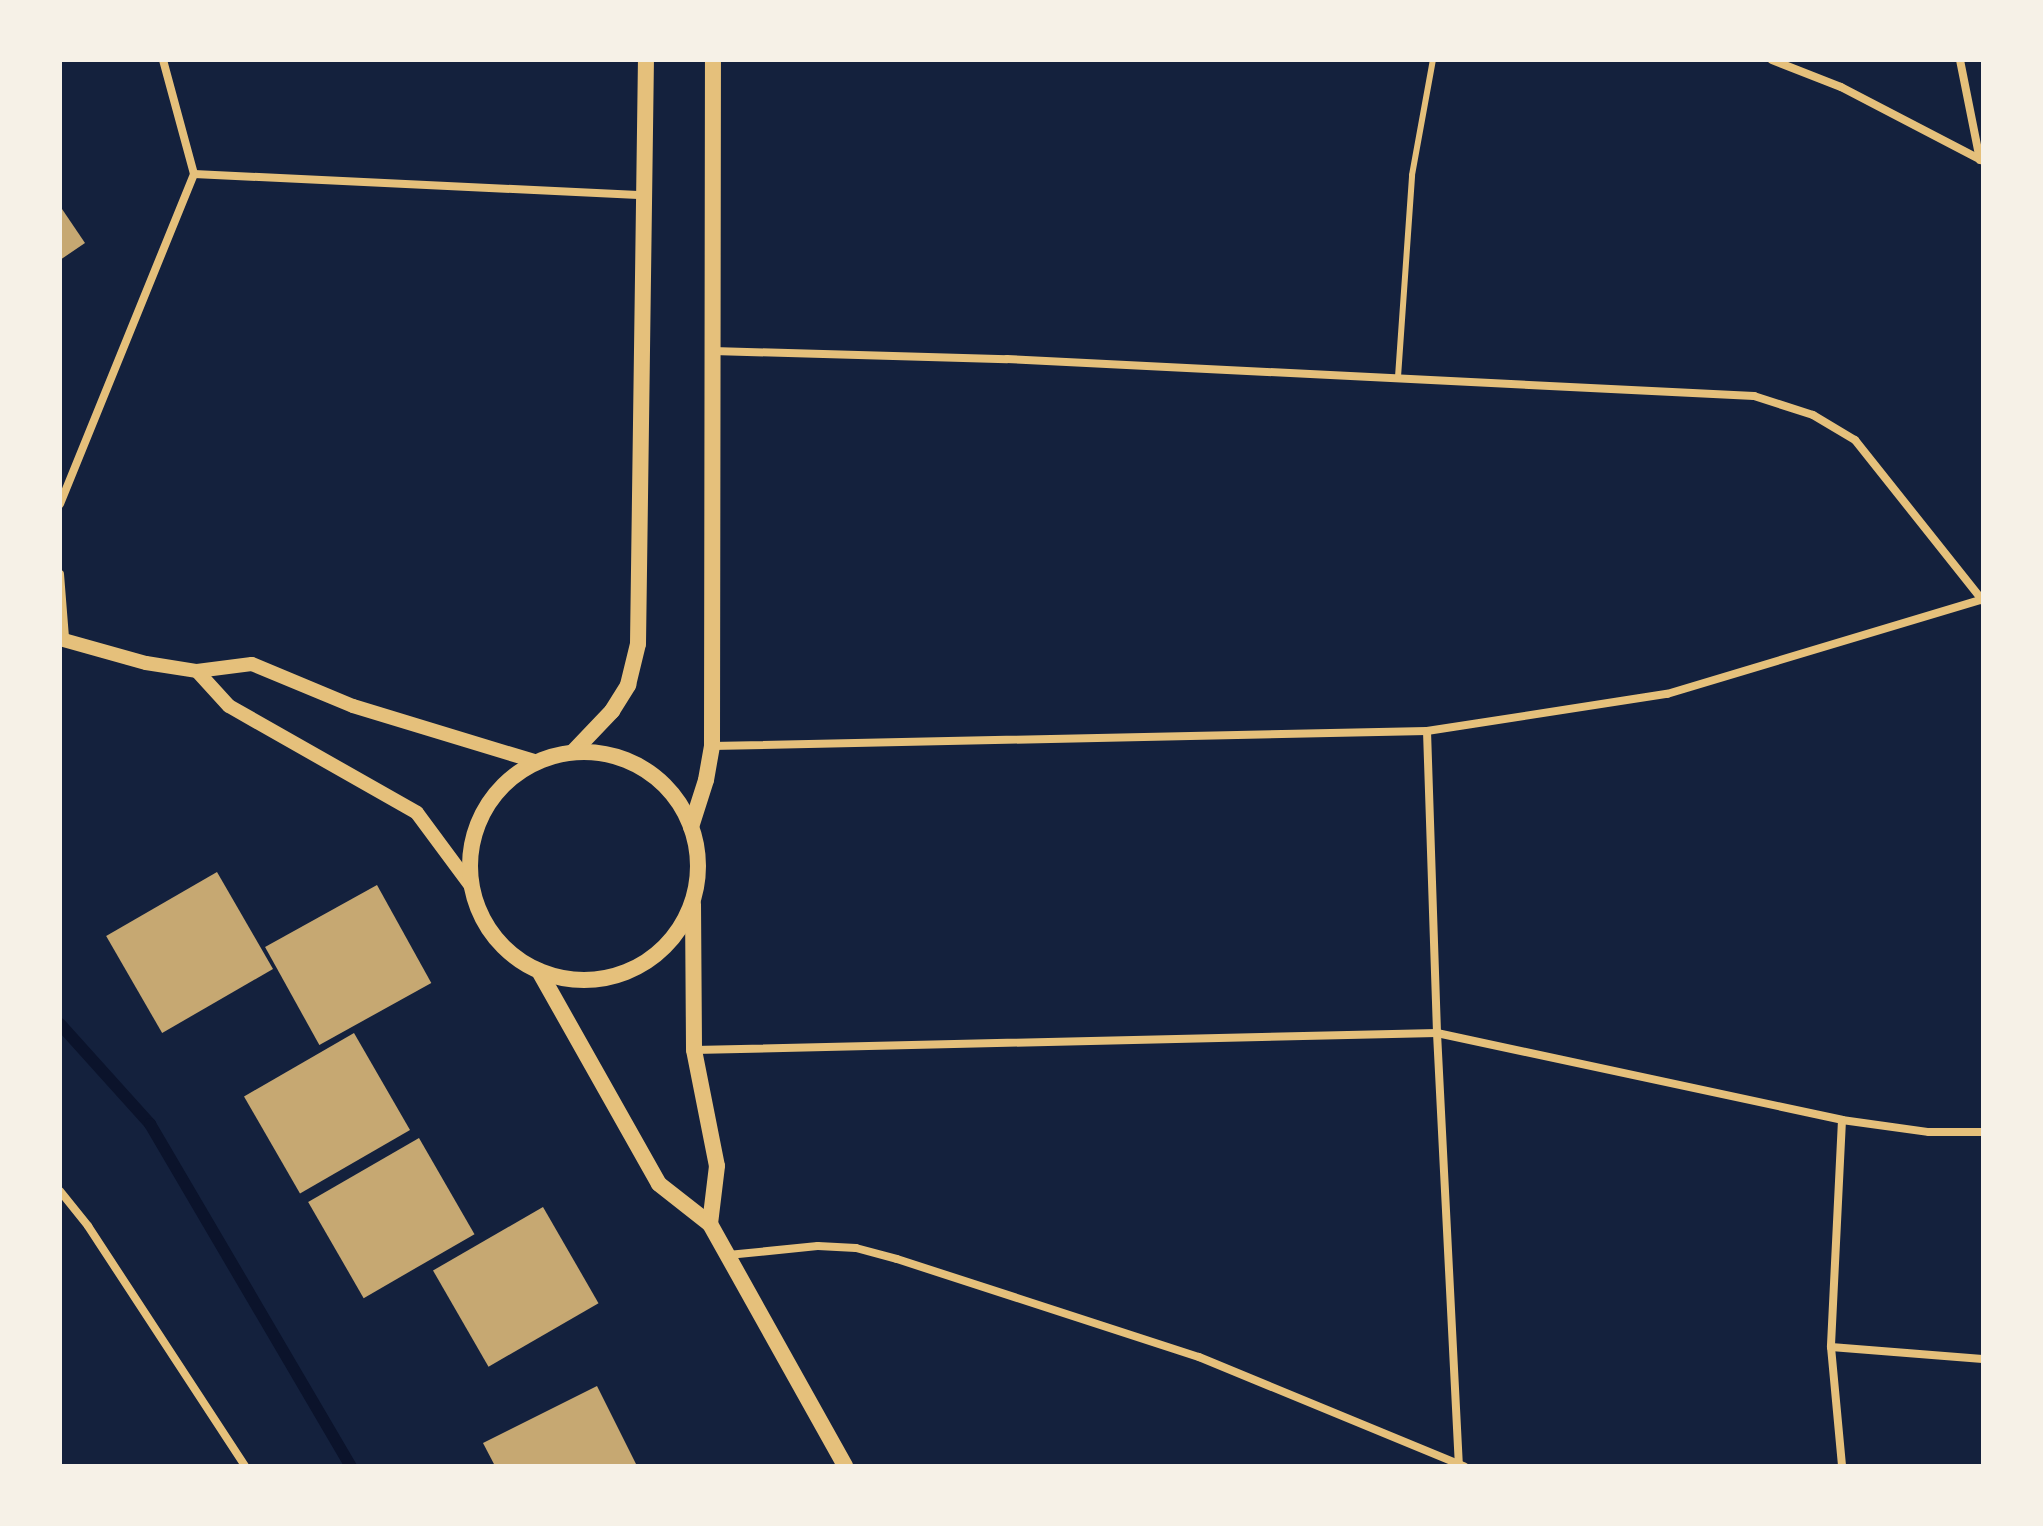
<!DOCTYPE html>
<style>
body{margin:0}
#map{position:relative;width:2043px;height:1526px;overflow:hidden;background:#14213d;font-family:"Roboto Condensed",sans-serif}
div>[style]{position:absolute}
.stream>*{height:12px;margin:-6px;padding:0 6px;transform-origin:6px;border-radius:6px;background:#0b132b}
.building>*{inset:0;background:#c6a872;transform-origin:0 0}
.service>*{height:6px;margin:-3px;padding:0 3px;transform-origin:3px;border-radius:3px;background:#e5c07b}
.minor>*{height:8px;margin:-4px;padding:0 4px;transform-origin:4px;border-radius:4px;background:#e5c07b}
.tertiary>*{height:14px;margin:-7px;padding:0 7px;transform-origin:7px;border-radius:7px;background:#e5c07b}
.secondary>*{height:16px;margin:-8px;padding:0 8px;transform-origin:8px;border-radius:8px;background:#e5c07b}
.secondary>.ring{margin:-8px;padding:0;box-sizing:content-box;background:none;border:16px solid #e5c07b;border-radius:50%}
span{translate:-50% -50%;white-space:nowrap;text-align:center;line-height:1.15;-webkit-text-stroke:7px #f6f1e7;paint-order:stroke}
.frame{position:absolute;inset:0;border:62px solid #f6f1e7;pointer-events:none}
</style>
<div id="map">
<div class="stream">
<i style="left:60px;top:1024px;width:135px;rotate:48deg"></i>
<i style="left:150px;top:1124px;width:397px;rotate:59.6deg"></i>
</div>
<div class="building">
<i style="clip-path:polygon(60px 206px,85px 243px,60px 260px)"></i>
<i style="left:217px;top:872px;width:112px;height:128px;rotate:60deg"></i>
<i style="left:377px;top:885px;width:112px;height:128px;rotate:61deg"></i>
<i style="left:354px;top:1033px;width:112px;height:127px;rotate:60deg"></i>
<i style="left:419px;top:1138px;width:111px;height:128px;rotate:60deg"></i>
<i style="left:543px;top:1207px;width:111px;height:127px;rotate:60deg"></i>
<i style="clip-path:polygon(597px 1386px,637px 1466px,495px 1466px,483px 1443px)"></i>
</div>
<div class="service">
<i style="left:1398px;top:377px;width:202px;rotate:-86deg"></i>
<i style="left:1412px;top:175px;width:117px;rotate:-79.7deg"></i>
</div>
<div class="minor">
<i style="left:1772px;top:60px;width:74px;rotate:21.4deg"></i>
<i style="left:1841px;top:87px;width:160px;rotate:27.5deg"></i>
<i style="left:1960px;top:60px;width:102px;rotate:78.7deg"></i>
<i style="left:194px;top:174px;width:450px;rotate:2.7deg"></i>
<i style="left:713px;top:351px;width:294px;rotate:1.6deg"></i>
<i style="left:1007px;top:359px;width:748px;rotate:2.84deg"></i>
<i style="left:1754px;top:396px;width:62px;rotate:17.9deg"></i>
<i style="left:1813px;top:415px;width:49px;rotate:30.8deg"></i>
<i style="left:1855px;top:440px;width:206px;rotate:51.5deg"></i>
<i style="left:60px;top:504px;width:356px;rotate:-67.9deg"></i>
<i style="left:194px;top:174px;width:118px;rotate:-105.2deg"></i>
<i style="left:60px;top:574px;width:64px;rotate:85.5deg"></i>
<i style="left:1427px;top:731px;width:302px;rotate:88.1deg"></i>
<i style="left:1437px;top:1033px;width:432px;rotate:87.1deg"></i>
<i style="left:712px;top:746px;width:715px;rotate:-1.2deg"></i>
<i style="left:1427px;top:731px;width:243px;rotate:-8.8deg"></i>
<i style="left:1667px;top:694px;width:330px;rotate:-16.7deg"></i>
<i style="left:694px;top:1050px;width:743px;rotate:-1.31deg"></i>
<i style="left:1437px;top:1033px;width:414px;rotate:12.1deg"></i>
<i style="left:1842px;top:1120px;width:88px;rotate:7.9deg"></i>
<i style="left:1929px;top:1132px;width:54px"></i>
<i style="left:1842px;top:1120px;width:227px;rotate:92.8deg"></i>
<i style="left:1831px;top:1347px;width:120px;rotate:84.7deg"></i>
<i style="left:60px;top:1191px;width:45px;rotate:51.3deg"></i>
<i style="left:88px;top:1226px;width:287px;rotate:56.8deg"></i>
<i style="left:728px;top:1255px;width:90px;rotate:-5.7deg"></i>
<i style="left:818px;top:1246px;width:38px;rotate:3deg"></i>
<i style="left:856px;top:1248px;width:42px;rotate:15deg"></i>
<i style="left:897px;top:1259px;width:318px;rotate:18deg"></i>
<i style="left:1199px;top:1357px;width:287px;rotate:22.4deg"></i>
<i style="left:1831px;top:1347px;width:152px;rotate:4.5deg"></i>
</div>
<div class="tertiary">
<i style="left:60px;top:639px;width:89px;rotate:15.6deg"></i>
<i style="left:146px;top:663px;width:52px;rotate:8.9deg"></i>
<i style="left:197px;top:671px;width:47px;rotate:47.6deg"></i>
<i style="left:229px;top:706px;width:216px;rotate:29.6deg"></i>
<i style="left:417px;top:813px;width:91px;rotate:53.5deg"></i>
<i style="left:197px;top:671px;width:55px;rotate:-7.3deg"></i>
<i style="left:252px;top:664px;width:109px;rotate:22.6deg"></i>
<i style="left:353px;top:706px;width:192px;rotate:16.9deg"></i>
</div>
<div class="secondary">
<i style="left:573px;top:752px;width:57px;rotate:-46.4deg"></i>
<i style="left:612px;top:711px;width:31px;rotate:-58deg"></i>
<i style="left:628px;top:685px;width:42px;rotate:-76.3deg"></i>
<i style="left:638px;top:644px;width:584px;rotate:-89.22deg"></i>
<i class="ring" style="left:470px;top:752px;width:212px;height:212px"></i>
<i style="left:691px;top:827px;width:49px;rotate:-72.3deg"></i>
<i style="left:706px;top:780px;width:35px;rotate:-80deg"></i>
<i style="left:712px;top:746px;width:686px;rotate:-89.92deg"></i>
<i style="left:693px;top:904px;width:146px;rotate:89.6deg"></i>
<i style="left:694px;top:1050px;width:118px;rotate:78.8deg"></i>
<i style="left:717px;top:1166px;width:58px;rotate:96.9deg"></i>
<i style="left:539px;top:971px;width:244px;rotate:60.6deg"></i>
<i style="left:659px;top:1184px;width:65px;rotate:38.1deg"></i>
<i style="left:710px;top:1224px;width:277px;rotate:60.8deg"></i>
</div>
<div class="frame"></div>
</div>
